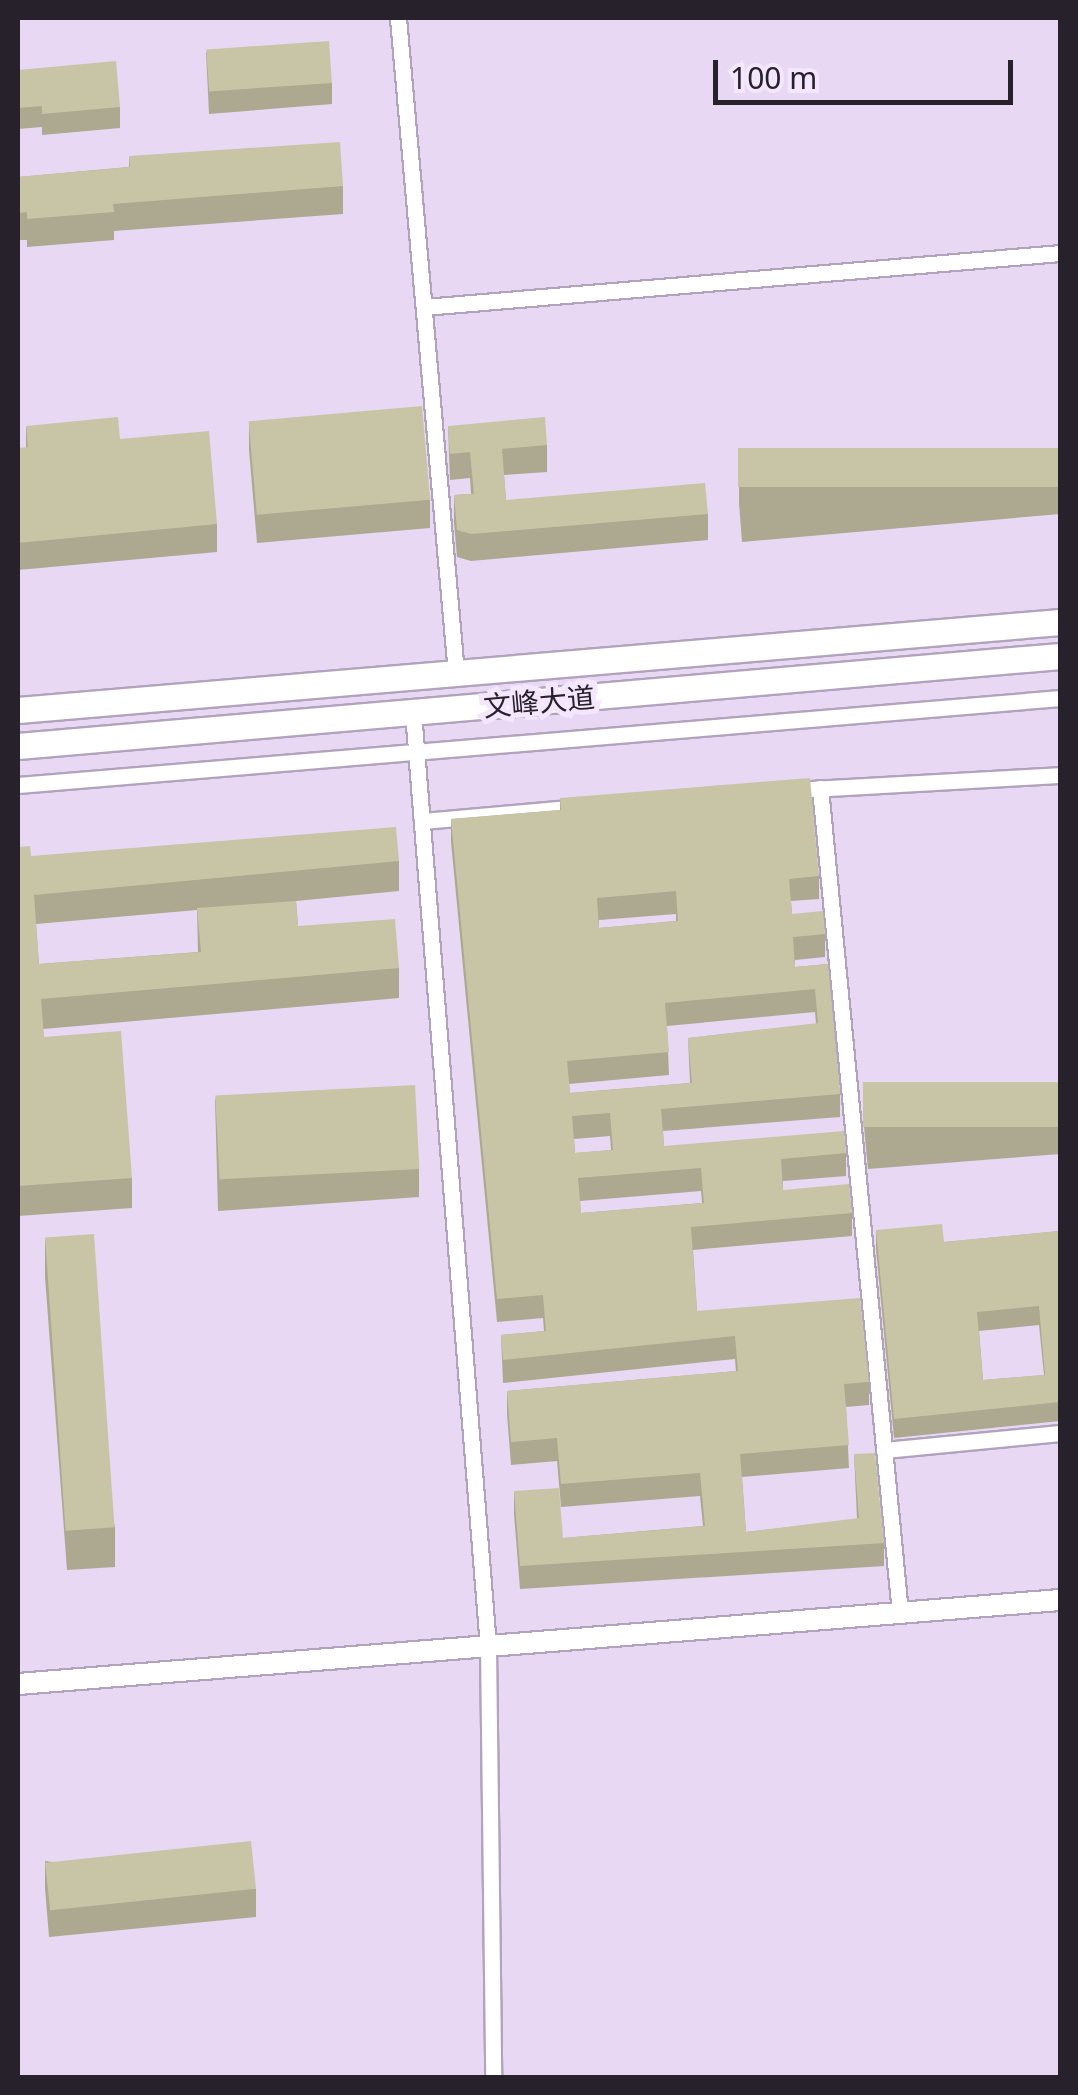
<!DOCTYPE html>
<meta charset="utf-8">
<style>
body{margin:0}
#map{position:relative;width:1078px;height:2095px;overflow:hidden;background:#e8d8f3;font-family:"Noto Sans","Noto Sans SC",sans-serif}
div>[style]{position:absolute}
.roads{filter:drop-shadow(2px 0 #b2a3bc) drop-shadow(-2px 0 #b2a3bc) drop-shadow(0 2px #b2a3bc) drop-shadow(0 -2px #b2a3bc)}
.minor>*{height:15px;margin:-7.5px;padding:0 7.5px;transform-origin:7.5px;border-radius:7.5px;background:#fff}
.tertiary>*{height:20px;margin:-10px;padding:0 10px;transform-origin:10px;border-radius:10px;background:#fff}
.primary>*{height:25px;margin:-12.5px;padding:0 12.5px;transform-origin:12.5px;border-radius:12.5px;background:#fff}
.wall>*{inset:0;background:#aca990}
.building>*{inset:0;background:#c8c5a7;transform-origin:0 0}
span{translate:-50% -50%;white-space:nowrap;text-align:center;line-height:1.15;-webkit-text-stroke:10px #f4e7fd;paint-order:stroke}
.street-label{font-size:28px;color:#27212b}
.frame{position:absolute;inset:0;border:20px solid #27212b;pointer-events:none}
.scale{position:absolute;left:713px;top:60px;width:300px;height:45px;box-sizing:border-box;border:5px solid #27212b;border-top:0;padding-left:12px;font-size:30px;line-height:35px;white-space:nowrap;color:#27212b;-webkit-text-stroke:8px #f4e7fd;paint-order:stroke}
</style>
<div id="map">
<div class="roads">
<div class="minor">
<i style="left:398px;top:18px;width:658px;rotate:84.94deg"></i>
<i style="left:424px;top:307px;width:638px;rotate:-4.85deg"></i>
<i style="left:413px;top:712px;width:937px;rotate:85.41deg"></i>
<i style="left:488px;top:1646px;width:432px;rotate:89.3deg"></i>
<i style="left:18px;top:785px;width:1046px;rotate:-4.77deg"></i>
<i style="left:820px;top:788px;width:829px;rotate:84.46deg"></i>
<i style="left:810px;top:789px;width:250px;rotate:-3.2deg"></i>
<i style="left:422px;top:821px;width:157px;rotate:-5.1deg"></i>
<i style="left:884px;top:1450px;width:177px;rotate:-5.5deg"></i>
</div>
<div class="tertiary">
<i style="left:18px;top:1684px;width:1045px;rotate:-4.61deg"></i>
</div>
<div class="primary">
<i style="left:18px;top:710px;width:1046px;rotate:-4.83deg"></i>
<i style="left:18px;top:746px;width:1046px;rotate:-4.94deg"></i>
</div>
</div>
<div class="wall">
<i style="clip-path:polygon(206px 52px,332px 83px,332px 104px,209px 114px)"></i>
<i style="clip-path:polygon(18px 70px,120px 107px,120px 128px,42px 135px,42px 127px,18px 129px)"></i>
<i style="clip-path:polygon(129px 156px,343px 186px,343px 214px,114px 231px,114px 240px,27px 247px,27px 240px,18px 240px,18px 177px,129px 167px)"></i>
<i style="clip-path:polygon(249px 422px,430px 500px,430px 528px,257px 543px,249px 450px)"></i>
<i style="clip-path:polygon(26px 426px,120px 439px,217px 524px,217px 552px,18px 570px,18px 448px,26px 448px)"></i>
<i style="clip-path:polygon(448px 426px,547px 445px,547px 472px,504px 475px,506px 500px,708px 514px,708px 540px,471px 561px,457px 557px,454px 522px,454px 495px,471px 494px,470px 478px,450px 480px)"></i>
<i style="clip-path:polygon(1060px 448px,1060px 514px,742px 542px,739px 503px,739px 475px)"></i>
<i style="clip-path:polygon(evenodd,560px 798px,819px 876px,819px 899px,791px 901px,792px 914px,825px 934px,825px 957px,795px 960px,795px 967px,828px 964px,840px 1094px,840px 1117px,663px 1131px,664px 1146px,846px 1153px,846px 1176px,783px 1181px,783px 1190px,852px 1213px,852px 1236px,693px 1250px,697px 1311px,869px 1382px,869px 1405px,846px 1407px,849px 1468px,742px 1477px,746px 1532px,857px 1519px,854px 1454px,884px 1543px,884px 1566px,520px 1589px,514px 1514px,514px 1491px,563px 1538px,703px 1526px,700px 1496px,561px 1507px,557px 1461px,511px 1465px,507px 1414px,507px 1391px,736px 1371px,735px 1359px,503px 1383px,501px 1335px,544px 1331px,543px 1318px,497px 1322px,451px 842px,451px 819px,560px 810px,560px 798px,676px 914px,676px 921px,599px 928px,599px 920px,676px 914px,560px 798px,815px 1012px,816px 1024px,688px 1038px,690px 1083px,570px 1093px,569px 1084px,669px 1075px,667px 1026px,815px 1012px,560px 798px,610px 1136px,611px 1150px,575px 1153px,574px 1139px,610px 1136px,560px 798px,701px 1191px,702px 1203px,581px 1213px,580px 1201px,701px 1191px)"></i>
<i style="clip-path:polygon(evenodd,18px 847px,31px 856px,399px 861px,399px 891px,296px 901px,298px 926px,399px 968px,399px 998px,43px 1029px,44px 1037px,132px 1178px,132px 1208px,18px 1216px,18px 847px,197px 910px,198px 952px,39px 964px,36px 924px,197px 910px)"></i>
<i style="clip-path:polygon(1060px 1082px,1060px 1154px,868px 1169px,864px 1127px,864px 1100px)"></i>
<i style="clip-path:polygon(215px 1099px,419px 1169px,419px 1197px,218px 1211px)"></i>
<i style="clip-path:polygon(evenodd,876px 1230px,944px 1242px,1060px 1231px,1060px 1421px,894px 1438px,876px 1249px,876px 1230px,1039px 1325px,1044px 1375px,983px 1380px,979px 1331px,1039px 1325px)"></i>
<i style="clip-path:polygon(45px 1238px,115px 1527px,115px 1567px,67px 1570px,45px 1277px)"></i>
<i style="clip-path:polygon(45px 1861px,256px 1889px,256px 1917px,49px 1937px,45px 1888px)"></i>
</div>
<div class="building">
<i style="left:329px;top:41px;width:42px;height:123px;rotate:86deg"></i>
<i style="clip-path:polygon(116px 61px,120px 107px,42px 114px,42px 106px,18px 108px,18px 70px)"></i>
<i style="clip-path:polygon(340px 142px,343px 186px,113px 204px,114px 212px,27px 219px,27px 212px,18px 213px,18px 177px,130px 167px,129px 156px)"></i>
<i style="left:422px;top:406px;width:94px;height:174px;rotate:85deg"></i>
<i style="clip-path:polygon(118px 417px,120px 439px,209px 431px,217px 524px,18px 543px,18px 448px,28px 447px,26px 426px)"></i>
<i style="clip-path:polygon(545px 417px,547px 445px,502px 449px,506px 500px,705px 483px,708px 514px,471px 534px,457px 530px,454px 495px,474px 494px,470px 452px,450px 454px,448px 426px)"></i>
<i style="left:1060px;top:448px;width:39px;height:322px;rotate:90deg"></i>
<i style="clip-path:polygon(evenodd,810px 778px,819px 876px,789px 879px,792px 914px,823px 911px,825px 934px,793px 937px,795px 967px,828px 964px,840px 1094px,661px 1109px,664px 1146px,844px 1131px,846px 1153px,781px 1159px,783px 1190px,849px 1184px,852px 1213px,691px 1227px,697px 1311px,860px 1298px,869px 1382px,844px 1384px,849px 1445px,740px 1454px,746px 1532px,859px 1518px,854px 1454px,875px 1453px,884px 1543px,520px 1566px,514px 1491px,559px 1488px,563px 1538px,705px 1526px,700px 1473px,561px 1484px,557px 1438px,511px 1442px,507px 1391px,738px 1371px,735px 1336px,503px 1360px,501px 1335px,546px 1331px,543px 1295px,497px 1299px,451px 819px,561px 810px,560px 798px,810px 778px,676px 891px,678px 921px,599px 928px,597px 898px,676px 891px,810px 778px,815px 989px,818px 1023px,688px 1038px,692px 1083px,570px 1093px,567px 1061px,669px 1052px,665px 1003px,815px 989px,810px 778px,610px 1113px,613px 1150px,575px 1153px,572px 1116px,610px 1113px,810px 778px,701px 1168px,704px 1203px,581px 1213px,578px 1178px,701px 1168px)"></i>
<i style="clip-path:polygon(396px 827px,399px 861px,34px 895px,39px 964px,201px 952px,197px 908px,296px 901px,298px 926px,395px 919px,399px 968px,41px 999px,44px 1037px,121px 1031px,132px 1178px,18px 1186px,18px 847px,30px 846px,31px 856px)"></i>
<i style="left:1060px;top:1082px;width:45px;height:197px;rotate:90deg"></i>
<i style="left:415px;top:1085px;width:84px;height:200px;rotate:87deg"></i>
<i style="clip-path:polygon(evenodd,942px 1224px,944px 1242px,1060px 1231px,1060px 1402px,894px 1419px,876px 1230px,942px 1224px,1039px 1306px,1045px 1375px,983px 1380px,977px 1312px,1039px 1306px)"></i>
<i style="left:94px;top:1234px;width:294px;height:49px;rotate:86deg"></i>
<i style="left:251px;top:1841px;width:48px;height:207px;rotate:84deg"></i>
</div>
<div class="street-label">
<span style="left:539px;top:701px;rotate:-5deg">文峰大道</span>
</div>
<div class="frame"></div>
<div class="scale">100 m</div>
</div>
